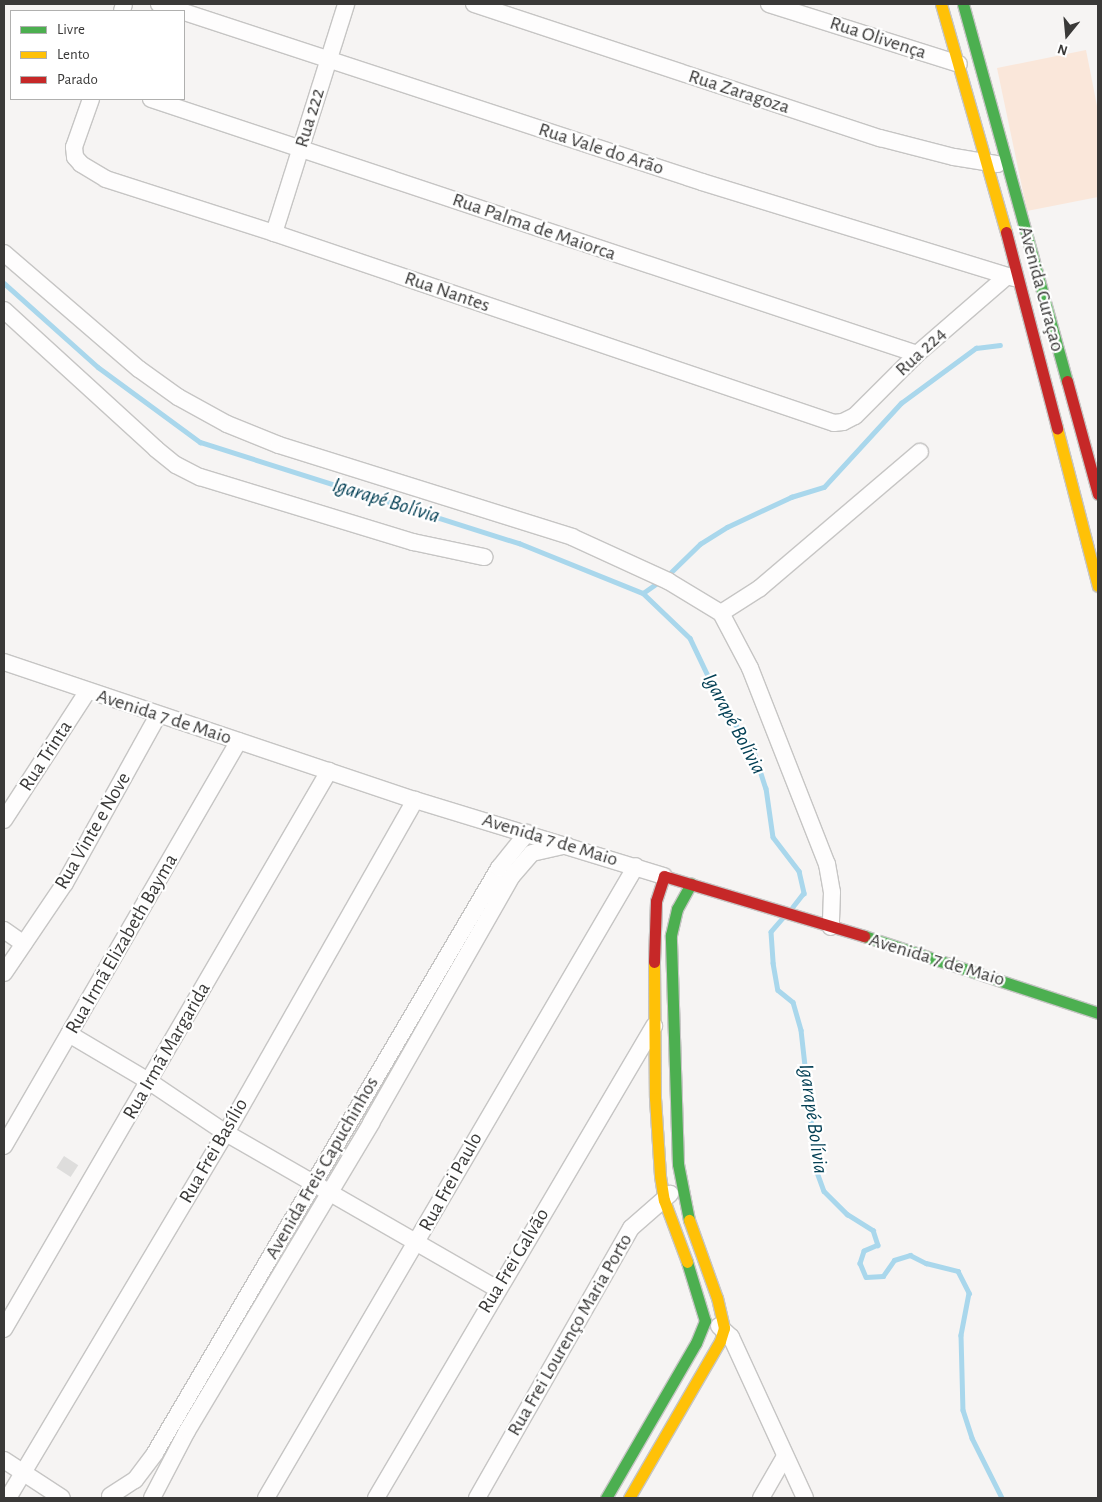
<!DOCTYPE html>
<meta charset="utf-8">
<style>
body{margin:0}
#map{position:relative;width:1102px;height:1502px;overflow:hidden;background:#f6f4f3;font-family:"Alegreya Sans",sans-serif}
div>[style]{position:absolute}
.green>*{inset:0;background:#fae7da}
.stream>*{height:4.5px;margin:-2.25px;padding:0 2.25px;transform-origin:2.25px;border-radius:2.25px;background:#a9d7ec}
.building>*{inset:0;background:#dedddc;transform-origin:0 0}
.roads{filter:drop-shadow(1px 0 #c6c5c4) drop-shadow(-1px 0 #c6c5c4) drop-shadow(0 1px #c6c5c4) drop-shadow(0 -1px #c6c5c4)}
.street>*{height:16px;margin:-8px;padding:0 8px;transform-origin:8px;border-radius:8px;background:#fefdfd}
.fast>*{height:11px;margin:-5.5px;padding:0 5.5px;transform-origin:5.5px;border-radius:5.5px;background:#4caf50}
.slow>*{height:11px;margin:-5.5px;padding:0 5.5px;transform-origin:5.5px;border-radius:5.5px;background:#ffc107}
.jam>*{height:11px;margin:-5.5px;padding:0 5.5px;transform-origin:5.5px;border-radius:5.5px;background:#c62828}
span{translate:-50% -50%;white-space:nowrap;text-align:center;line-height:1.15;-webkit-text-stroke:4.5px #fff;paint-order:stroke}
.street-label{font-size:20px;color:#3a3938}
.water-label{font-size:21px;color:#044055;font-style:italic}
.frame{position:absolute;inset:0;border:5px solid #3a3938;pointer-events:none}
.legend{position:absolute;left:10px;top:10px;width:175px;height:90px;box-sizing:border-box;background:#fff;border:1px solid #b0b0af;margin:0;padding:6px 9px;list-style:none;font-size:15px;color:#3a3938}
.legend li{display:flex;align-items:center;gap:10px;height:25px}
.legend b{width:25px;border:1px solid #b0b0af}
.north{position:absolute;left:1042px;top:10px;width:50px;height:50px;-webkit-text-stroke:4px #fff;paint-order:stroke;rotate:197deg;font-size:14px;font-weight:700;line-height:20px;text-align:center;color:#3a3938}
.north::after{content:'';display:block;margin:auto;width:18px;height:22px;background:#3a3938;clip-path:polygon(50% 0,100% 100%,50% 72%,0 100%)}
</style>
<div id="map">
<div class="green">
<i style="clip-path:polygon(1086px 50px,1098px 111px,1098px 197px,1027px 211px,997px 68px)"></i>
</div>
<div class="stream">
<i style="left:4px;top:283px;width:126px;rotate:41.8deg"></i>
<i style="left:98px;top:367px;width:127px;rotate:36.3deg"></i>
<i style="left:200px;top:442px;width:335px;rotate:17.6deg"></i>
<i style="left:519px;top:543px;width:134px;rotate:22deg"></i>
<i style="left:643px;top:593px;width:65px;rotate:43.8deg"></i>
<i style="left:690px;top:638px;width:70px;rotate:64.5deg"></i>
<i style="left:720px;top:701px;width:61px;rotate:56.3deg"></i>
<i style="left:754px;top:752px;width:38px;rotate:72deg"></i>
<i style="left:766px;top:788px;width:49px;rotate:81.9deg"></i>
<i style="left:773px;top:837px;width:43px;rotate:52.6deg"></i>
<i style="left:799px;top:871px;width:23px;rotate:77deg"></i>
<i style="left:804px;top:893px;width:18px;rotate:128deg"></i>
<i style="left:667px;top:576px;width:46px;rotate:-44.1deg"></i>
<i style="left:700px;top:544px;width:32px;rotate:-32deg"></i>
<i style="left:727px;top:527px;width:71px;rotate:-25.1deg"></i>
<i style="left:791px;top:497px;width:34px;rotate:-17deg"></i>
<i style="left:824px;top:487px;width:114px;rotate:-47.5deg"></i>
<i style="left:901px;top:403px;width:93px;rotate:-36.3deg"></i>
<i style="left:976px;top:348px;width:24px;rotate:-7deg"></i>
<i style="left:643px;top:593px;width:19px;rotate:-35deg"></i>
<i style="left:783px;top:918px;width:18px;rotate:131deg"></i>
<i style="left:771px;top:932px;width:31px;rotate:86deg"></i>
<i style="left:773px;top:963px;width:27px;rotate:80deg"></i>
<i style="left:778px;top:990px;width:19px;rotate:39deg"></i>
<i style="left:793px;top:1002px;width:29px;rotate:74deg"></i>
<i style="left:801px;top:1030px;width:143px;rotate:83.6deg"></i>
<i style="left:817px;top:1172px;width:20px;rotate:70deg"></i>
<i style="left:824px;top:1191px;width:33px;rotate:45deg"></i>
<i style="left:847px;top:1214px;width:31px;rotate:32deg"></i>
<i style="left:873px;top:1230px;width:16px;rotate:72deg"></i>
<i style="left:878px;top:1245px;width:15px;rotate:157deg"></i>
<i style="left:864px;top:1251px;width:13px;rotate:108deg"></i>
<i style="left:860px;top:1263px;width:15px;rotate:67deg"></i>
<i style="left:866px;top:1277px;width:17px;rotate:-3deg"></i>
<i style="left:883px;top:1276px;width:19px;rotate:-55deg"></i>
<i style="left:894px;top:1260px;width:17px;rotate:-17deg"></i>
<i style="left:910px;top:1255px;width:18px;rotate:27deg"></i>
<i style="left:926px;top:1263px;width:33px;rotate:14deg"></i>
<i style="left:958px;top:1271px;width:25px;rotate:63deg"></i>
<i style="left:969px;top:1293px;width:43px;rotate:100.8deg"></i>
<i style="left:961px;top:1335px;width:75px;rotate:88.5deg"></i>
<i style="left:963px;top:1410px;width:29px;rotate:72deg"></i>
<i style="left:972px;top:1438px;width:67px;rotate:63.4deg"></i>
</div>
<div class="building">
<i style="left:64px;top:1156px;width:17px;height:14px;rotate:33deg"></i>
</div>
<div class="roads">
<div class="street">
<i style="left:159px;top:4px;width:23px;rotate:18deg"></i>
<i style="left:474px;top:4px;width:428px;rotate:18.3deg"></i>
<i style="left:880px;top:138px;width:76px;rotate:14.4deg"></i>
<i style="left:954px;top:157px;width:44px;rotate:9.2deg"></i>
<i style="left:769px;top:4px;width:199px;rotate:17.5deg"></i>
<i style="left:122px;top:11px;width:7px;rotate:-74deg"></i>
<i style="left:184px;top:12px;width:545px;rotate:18.17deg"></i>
<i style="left:702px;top:182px;width:327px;rotate:17.1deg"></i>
<i style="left:91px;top:99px;width:51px;rotate:109.5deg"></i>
<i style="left:74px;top:147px;width:10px;rotate:84deg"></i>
<i style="left:75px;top:157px;width:9px;rotate:49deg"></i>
<i style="left:81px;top:164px;width:29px;rotate:31deg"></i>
<i style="left:106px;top:179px;width:176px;rotate:17.8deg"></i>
<i style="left:274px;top:233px;width:591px;rotate:18.74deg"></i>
<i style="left:834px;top:423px;width:9px;rotate:-6deg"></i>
<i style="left:843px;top:422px;width:13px;rotate:-27deg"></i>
<i style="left:855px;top:416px;width:88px;rotate:-45deg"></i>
<i style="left:917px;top:354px;width:119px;rotate:-40.9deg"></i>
<i style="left:151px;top:99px;width:807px;rotate:18.41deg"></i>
<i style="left:274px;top:233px;width:240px;rotate:-72.5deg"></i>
<i style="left:4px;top:253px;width:178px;rotate:40.7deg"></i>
<i style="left:139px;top:369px;width:48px;rotate:35.7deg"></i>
<i style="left:178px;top:397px;width:56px;rotate:28.9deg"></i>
<i style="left:227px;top:424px;width:56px;rotate:22deg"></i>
<i style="left:279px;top:445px;width:307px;rotate:17.4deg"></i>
<i style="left:572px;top:537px;width:106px;rotate:24.6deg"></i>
<i style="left:668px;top:581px;width:62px;rotate:31.1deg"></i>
<i style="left:721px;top:613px;width:62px;rotate:62.2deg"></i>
<i style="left:750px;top:668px;width:211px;rotate:68.6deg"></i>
<i style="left:827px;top:864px;width:28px;rotate:80deg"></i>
<i style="left:832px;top:892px;width:35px;rotate:92deg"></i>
<i style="left:4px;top:310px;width:206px;rotate:42.4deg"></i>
<i style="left:156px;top:449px;width:26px;rotate:39deg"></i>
<i style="left:176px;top:465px;width:27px;rotate:27deg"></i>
<i style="left:200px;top:477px;width:223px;rotate:17deg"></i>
<i style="left:413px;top:542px;width:73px;rotate:11.9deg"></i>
<i style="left:721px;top:613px;width:46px;rotate:-32.7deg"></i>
<i style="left:760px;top:588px;width:210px;rotate:-40.4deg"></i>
<i style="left:4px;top:662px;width:434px;rotate:18.6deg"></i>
<i style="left:415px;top:800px;width:260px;rotate:17deg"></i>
<i style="left:4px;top:820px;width:153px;rotate:-57deg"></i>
<i style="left:4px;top:930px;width:24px;rotate:35deg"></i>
<i style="left:4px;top:973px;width:109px;rotate:-55.9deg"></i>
<i style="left:65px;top:883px;width:192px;rotate:-61deg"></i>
<i style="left:69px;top:1034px;width:94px;rotate:30.7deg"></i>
<i style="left:150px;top:1082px;width:92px;rotate:33.9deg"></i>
<i style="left:226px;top:1133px;width:313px;rotate:29.9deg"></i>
<i style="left:4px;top:1146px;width:468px;rotate:-59.9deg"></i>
<i style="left:719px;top:1326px;width:16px;rotate:43deg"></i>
<i style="left:731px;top:1337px;width:177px;rotate:65.3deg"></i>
<i style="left:4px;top:1329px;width:646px;rotate:-59.78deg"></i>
<i style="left:4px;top:1460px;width:69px;rotate:33.2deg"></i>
<i style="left:110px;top:1496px;width:30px;rotate:-33deg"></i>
<i style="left:135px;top:1480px;width:34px;rotate:-53deg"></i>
<i style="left:155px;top:1453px;width:679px;rotate:-59.54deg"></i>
<i style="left:499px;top:868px;width:45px;rotate:-51.3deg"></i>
<i style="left:8px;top:1498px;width:425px;rotate:-59.2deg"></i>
<i style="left:226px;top:1133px;width:383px;rotate:-60.4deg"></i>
<i style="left:152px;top:1498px;width:76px;rotate:-62.4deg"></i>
<i style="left:187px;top:1431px;width:359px;rotate:-59.1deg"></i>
<i style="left:371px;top:1123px;width:284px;rotate:-60.3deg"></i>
<i style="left:512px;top:876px;width:30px;rotate:-49deg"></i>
<i style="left:532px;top:853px;width:35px;rotate:-13deg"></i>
<i style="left:266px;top:1498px;width:732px;rotate:-59.65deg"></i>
<i style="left:376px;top:1498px;width:548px;rotate:-59.5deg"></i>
<i style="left:477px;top:1498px;width:311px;rotate:-60.3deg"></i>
<i style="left:631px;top:1228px;width:52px;rotate:-41.1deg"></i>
<i style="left:761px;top:1498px;width:46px;rotate:-60.1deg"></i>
</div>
<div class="fast">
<i style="left:963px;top:4px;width:391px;rotate:74.6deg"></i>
<i style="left:864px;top:936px;width:246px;rotate:18.2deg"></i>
<i style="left:689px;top:1220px;width:57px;rotate:-101.1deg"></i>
<i style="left:678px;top:1164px;width:229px;rotate:-91.8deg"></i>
<i style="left:671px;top:935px;width:27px;rotate:-77deg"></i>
<i style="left:677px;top:909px;width:29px;rotate:-61deg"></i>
<i style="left:606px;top:1498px;width:179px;rotate:-59.9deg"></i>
<i style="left:696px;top:1343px;width:24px;rotate:-68deg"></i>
<i style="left:705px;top:1321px;width:62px;rotate:-107deg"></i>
</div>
<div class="slow">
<i style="left:941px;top:4px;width:237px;rotate:74.1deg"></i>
<i style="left:1057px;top:428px;width:163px;rotate:75.5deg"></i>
<i style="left:654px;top:962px;width:136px;rotate:89.6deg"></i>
<i style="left:655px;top:1098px;width:78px;rotate:86.3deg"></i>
<i style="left:660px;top:1176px;width:24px;rotate:81deg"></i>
<i style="left:664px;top:1200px;width:66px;rotate:69.6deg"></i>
<i style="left:629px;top:1498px;width:181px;rotate:-59.9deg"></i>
<i style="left:720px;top:1341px;width:14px;rotate:-73deg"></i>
<i style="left:724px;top:1328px;width:31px;rotate:-103deg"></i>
<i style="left:717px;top:1298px;width:83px;rotate:-109.7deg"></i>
</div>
<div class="jam">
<i style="left:1006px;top:232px;width:203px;rotate:75.4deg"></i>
<i style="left:1067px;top:381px;width:117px;rotate:74.7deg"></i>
<i style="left:654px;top:962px;width:61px;rotate:-88.1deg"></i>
<i style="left:656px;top:901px;width:26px;rotate:-72deg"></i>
<i style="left:664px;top:876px;width:209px;rotate:16.7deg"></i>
</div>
</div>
<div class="street-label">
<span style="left:878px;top:38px;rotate:18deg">Rua Olivença</span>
<span style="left:739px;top:92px;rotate:18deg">Rua Zaragoza</span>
<span style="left:310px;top:118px;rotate:-73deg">Rua 222</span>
<span style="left:601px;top:149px;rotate:18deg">Rua Vale do Arão</span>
<span style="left:534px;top:227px;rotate:19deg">Rua Palma de Maiorca</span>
<span style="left:1041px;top:289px;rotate:75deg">Avenida Curaçao</span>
<span style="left:447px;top:292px;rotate:19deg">Rua Nantes</span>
<span style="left:921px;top:352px;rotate:-43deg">Rua 224</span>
<span style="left:164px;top:717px;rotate:18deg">Avenida 7 de Maio</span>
<span style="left:46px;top:756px;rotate:-57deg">Rua Trinta</span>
<span style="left:93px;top:831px;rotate:-60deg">Rua Vinte e Nove</span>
<span style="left:550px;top:840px;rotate:17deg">Avenida 7 de Maio</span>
<span style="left:122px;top:944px;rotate:-60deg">Rua Irmã Elizabeth Bayma</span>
<span style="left:937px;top:960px;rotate:17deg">Avenida 7 de Maio</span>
<span style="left:167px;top:1051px;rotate:-60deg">Rua Irmã Margarida</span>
<span style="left:214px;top:1151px;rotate:-60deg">Rua Frei Basílio</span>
<span style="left:322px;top:1168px;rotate:-60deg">Avenida Freis Capuchinhos</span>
<span style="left:451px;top:1182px;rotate:-61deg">Rua Frei Paulo</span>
<span style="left:514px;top:1261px;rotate:-59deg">Rua Frei Galvão</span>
<span style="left:570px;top:1335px;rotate:-60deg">Rua Frei Lourenço Maria Porto</span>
</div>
<div class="water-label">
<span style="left:386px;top:501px;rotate:17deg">Igarapé Bolívia</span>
<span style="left:734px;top:724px;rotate:62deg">Igarapé Bolívia</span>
<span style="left:813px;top:1119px;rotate:82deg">Igarapé Bolívia</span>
</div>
<div class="frame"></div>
<ul class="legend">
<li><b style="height:6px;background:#4caf50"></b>Livre</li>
<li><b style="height:6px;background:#ffc107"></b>Lento</li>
<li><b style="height:6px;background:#c62828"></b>Parado</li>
</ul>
<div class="north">N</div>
</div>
